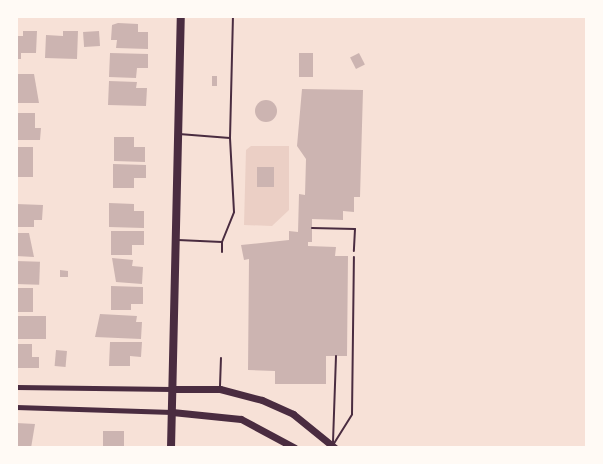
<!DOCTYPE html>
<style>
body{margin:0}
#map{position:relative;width:603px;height:464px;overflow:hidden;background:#f7e1d7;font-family:"Exo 2",sans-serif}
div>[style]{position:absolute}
.green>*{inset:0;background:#ebcfc5}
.building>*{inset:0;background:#ccb4b1;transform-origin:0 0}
.round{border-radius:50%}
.path>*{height:2px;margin:-1px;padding:0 1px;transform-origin:1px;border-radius:1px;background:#4a2c40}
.service>*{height:2px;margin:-1px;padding:0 1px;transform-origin:1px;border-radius:1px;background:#4a2c40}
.minor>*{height:5px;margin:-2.5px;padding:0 2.5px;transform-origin:2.5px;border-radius:2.5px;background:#4a2c40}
.tertiary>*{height:7px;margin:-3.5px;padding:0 3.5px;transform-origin:3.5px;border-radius:3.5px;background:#4a2c40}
.secondary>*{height:8px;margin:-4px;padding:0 4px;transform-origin:4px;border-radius:4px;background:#4a2c40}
span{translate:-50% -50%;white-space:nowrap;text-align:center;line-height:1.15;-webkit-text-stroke:6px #fffaf5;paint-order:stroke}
.frame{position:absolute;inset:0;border:18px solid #fffaf5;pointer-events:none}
</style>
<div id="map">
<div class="green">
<i style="clip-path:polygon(251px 146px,289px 146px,289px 210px,272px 226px,244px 225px,246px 150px)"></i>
</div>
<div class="building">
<i style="clip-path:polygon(118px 23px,138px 24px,138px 32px,148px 32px,148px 49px,116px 48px,117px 40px,111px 40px,112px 25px)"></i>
<i style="clip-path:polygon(23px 31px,37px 31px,36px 53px,21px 53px,21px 59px,16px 59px,16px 36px,23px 36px)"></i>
<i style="clip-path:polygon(63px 31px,78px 31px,77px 59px,45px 58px,46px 35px,63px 36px)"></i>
<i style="left:99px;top:31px;width:15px;height:16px;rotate:86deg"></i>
<i style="clip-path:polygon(110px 53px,148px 54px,148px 68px,137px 68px,136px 78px,109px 77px)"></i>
<i style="left:299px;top:53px;width:14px;height:24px"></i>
<i style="left:359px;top:53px;width:13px;height:10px;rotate:63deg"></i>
<i style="clip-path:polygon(16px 74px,34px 74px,39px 103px,16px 103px)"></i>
<i style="left:212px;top:76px;width:5px;height:10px"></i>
<i style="clip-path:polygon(109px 81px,137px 82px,136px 88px,147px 88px,146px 106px,108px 105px)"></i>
<i style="clip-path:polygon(302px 89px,363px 90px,360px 197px,354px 197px,354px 212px,343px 211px,343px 220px,312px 219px,312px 242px,308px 242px,308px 246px,336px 247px,335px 256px,348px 256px,347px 356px,326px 356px,326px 384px,275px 384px,275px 371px,248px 370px,249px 259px,244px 260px,241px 245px,289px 240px,289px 231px,298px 232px,299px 194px,305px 195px,306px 159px,297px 146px)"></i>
<i class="round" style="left:255px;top:100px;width:22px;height:22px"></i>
<i style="clip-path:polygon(16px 113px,35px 113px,35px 128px,41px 128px,40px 140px,16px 140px)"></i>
<i style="clip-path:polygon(114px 137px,134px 137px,134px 147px,145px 147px,145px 162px,114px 161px)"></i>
<i style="left:16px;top:147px;width:17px;height:30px"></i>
<i style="clip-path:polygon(113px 164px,146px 165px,146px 178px,134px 178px,134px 188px,113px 188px)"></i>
<i style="left:257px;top:167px;width:17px;height:20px"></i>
<i style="clip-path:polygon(109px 203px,134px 204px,134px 211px,144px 211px,144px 228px,109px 227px)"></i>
<i style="clip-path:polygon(16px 204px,43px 205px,42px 220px,34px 220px,34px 227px,16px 227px)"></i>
<i style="clip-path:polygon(111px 231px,144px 231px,144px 245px,132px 245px,132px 255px,111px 255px)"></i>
<i style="clip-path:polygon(16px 233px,29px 233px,34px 257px,16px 256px)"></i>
<i style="clip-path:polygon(112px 258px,133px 260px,132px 266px,143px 267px,142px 284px,116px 282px)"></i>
<i style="left:16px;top:261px;width:24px;height:23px;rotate:2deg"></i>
<i style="clip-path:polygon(60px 270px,68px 271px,68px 277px,60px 277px)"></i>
<i style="clip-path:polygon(111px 286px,143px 287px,143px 304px,131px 304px,131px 310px,111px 310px)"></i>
<i style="left:16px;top:288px;width:17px;height:24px"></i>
<i style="clip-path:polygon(100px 314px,137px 316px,136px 322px,142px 322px,141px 339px,95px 337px)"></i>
<i style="left:16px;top:316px;width:30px;height:23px"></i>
<i style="clip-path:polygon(110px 342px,142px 342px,141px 357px,130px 356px,130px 366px,109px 366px)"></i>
<i style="clip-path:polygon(16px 344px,32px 344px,32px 357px,39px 357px,39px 368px,16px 368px)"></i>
<i style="left:56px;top:350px;width:11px;height:16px;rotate:5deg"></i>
<i style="clip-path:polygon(16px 423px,35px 424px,31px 448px,16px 448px)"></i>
<i style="left:103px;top:431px;width:21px;height:17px"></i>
</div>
<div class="path">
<i style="left:312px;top:228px;width:43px;rotate:1.3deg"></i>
<i style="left:355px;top:229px;width:22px;rotate:93deg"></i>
</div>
<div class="service">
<i style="left:179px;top:134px;width:51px;rotate:4.5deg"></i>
<i style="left:178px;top:240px;width:44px;rotate:2.6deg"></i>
<i style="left:222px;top:242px;width:10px;rotate:90deg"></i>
<i style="left:222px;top:242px;width:32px;rotate:-68deg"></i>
<i style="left:234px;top:212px;width:74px;rotate:-93.1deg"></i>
<i style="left:230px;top:138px;width:122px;rotate:-88.6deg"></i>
<i style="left:220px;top:386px;width:28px;rotate:-88deg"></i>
<i style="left:333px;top:442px;width:86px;rotate:-88deg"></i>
<i style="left:333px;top:445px;width:36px;rotate:-58deg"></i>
<i style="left:352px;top:414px;width:157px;rotate:-89.3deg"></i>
</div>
<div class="minor">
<i style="left:16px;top:387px;width:156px;rotate:0.7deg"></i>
<i style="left:16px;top:407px;width:156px;rotate:1.8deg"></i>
</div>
<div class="tertiary">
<i style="left:172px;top:389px;width:48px"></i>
<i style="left:220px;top:389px;width:43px;rotate:14.7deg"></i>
<i style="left:262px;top:400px;width:34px;rotate:24deg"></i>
<i style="left:293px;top:414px;width:54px;rotate:39deg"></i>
<i style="left:172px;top:412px;width:69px;rotate:5.8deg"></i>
<i style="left:241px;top:419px;width:61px;rotate:28.2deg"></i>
</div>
<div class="secondary">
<i style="left:171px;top:448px;width:432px;rotate:-88.7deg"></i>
</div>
<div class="frame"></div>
</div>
